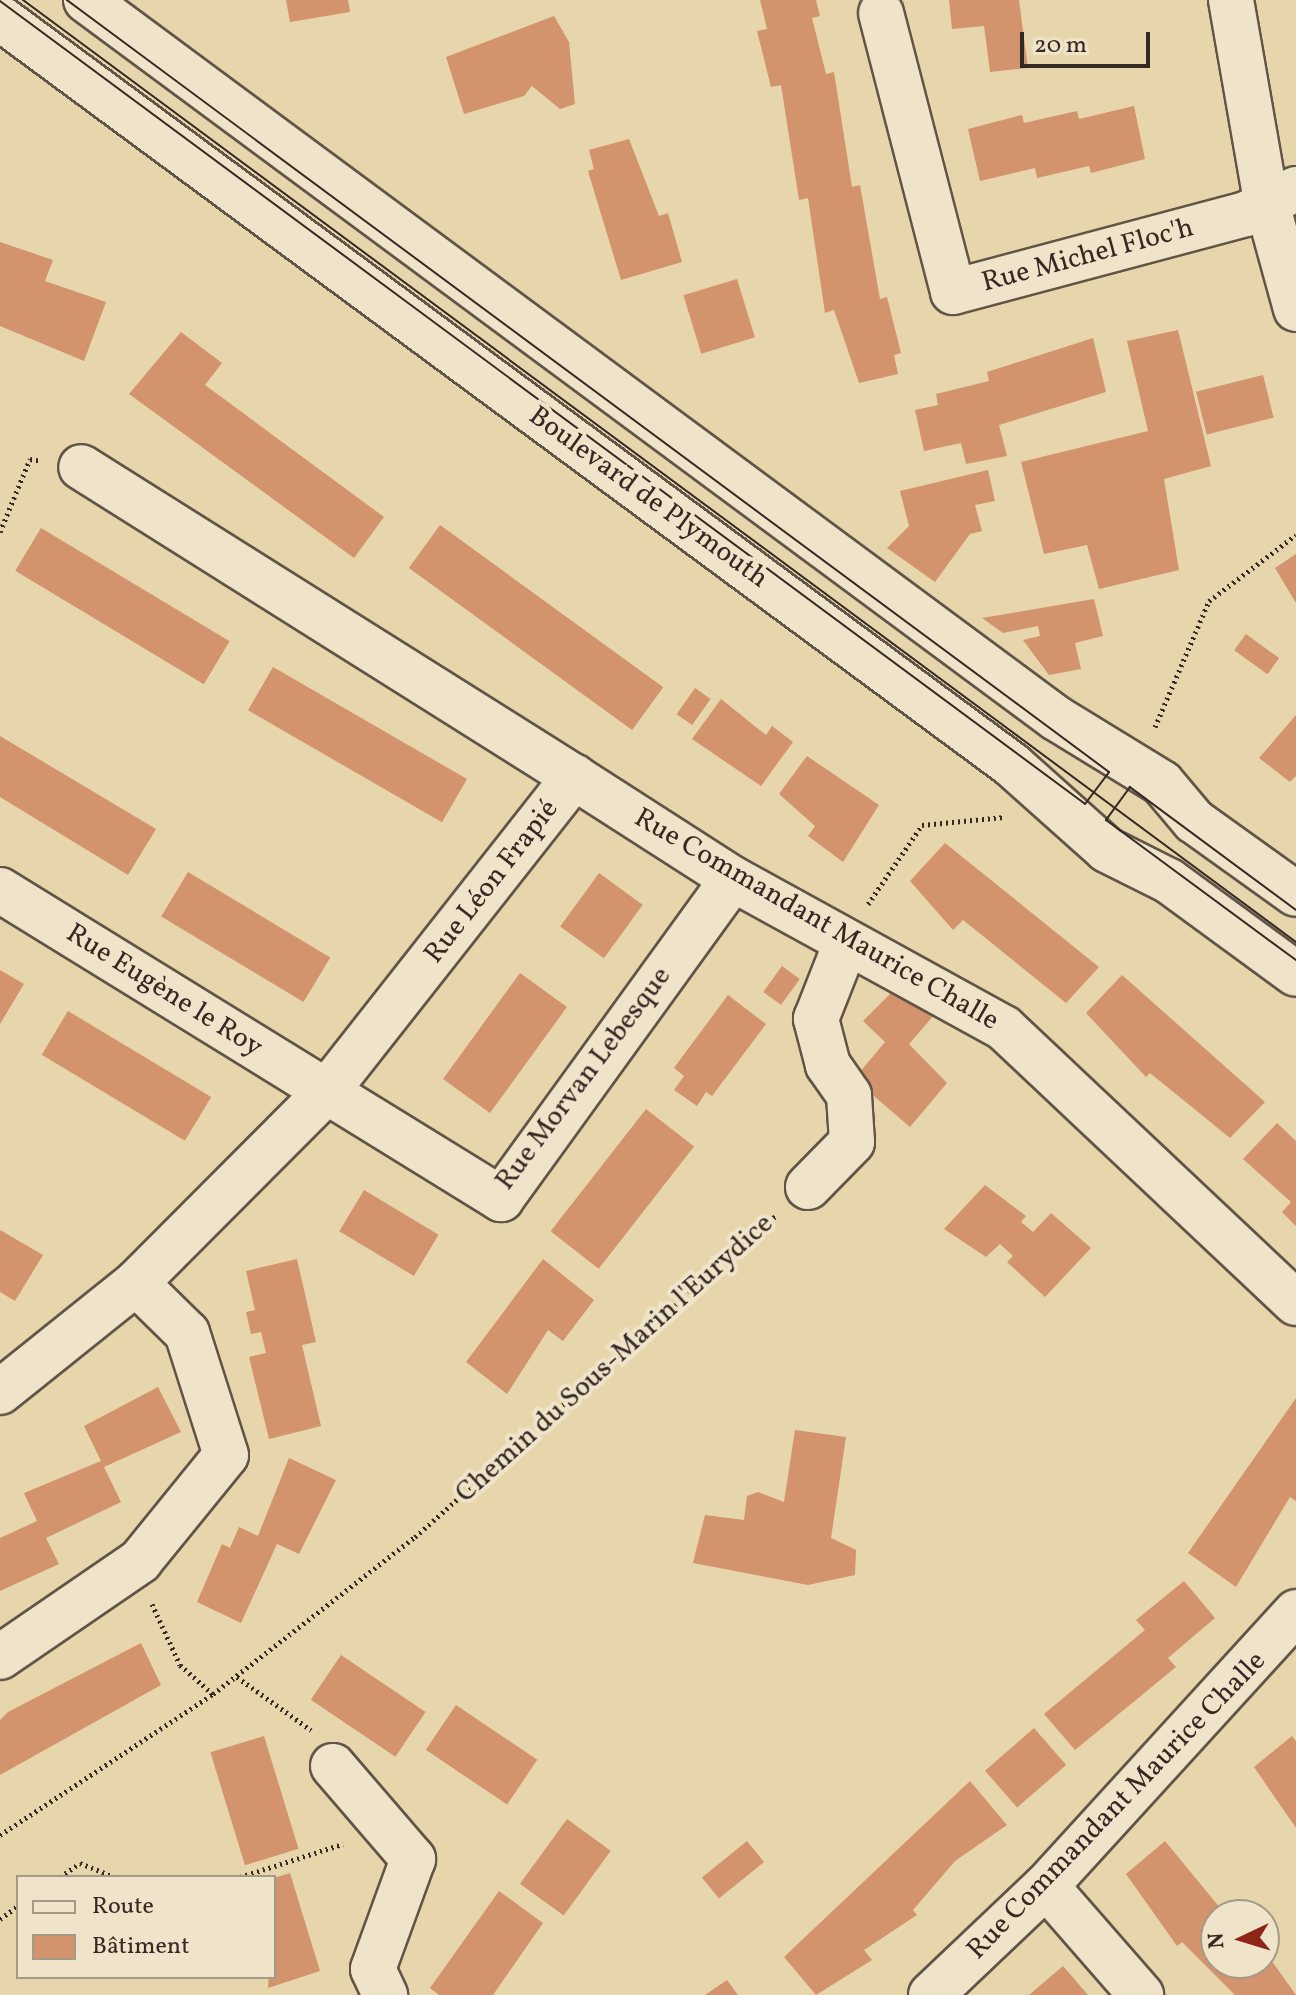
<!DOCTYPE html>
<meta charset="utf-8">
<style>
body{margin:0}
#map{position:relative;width:1296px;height:1995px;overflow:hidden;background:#e7d6ac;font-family:Vollkorn,serif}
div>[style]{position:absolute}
.building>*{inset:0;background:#d2936d;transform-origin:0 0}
.path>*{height:5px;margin-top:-2.5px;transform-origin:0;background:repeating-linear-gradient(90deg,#352924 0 2px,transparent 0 6px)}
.roads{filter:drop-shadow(2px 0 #625446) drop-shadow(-2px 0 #625446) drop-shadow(0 2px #625446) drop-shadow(0 -2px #625446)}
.street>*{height:44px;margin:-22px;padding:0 22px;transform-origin:22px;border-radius:22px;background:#efe4c9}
.secondary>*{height:44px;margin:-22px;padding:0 22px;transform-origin:22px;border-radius:22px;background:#efe4c9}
.tram>*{height:2px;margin:-1px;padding:0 1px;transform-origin:1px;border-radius:1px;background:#352924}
span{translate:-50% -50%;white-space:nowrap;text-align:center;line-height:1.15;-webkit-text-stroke:8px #efe4c9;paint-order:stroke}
.street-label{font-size:28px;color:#352924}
.legend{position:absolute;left:16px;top:1875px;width:260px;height:104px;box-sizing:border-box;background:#efe4c9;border:2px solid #a59987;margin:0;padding:10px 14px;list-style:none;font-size:24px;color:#352924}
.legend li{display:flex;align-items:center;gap:16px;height:40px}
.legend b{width:40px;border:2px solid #a59987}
.north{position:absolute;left:1200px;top:1899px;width:80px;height:80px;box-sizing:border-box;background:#efe4c9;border:2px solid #a59987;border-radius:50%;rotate:266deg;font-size:22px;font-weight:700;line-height:32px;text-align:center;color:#352924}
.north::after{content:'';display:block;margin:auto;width:28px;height:36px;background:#8f2418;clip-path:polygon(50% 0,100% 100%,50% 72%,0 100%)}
.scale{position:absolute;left:1020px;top:32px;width:130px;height:36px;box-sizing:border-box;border:4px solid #352924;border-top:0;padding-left:10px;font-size:24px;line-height:28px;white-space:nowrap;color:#352924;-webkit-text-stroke:6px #efe4c9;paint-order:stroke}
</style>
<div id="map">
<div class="building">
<i style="clip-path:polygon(286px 0,348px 0,350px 12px,290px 22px)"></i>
<i style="clip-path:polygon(760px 0,816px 0,820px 16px,812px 18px,826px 74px,834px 72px,852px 187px,860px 185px,880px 299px,887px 297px,901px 353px,894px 355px,898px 374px,859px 383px,834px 310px,825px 313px,808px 198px,799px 200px,781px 85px,771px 87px,757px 31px,767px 29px)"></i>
<i style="clip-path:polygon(949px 0,1019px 0,1028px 68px,990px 72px,984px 26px,952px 29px)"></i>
<i style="clip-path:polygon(554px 16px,569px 42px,575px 104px,560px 109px,532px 86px,524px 96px,464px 114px,446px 57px)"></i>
<i style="clip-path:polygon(1134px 106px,1145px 159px,1091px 173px,1089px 166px,1037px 178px,1035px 168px,980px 181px,968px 129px,1022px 115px,1024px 123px,1077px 111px,1079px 119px)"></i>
<i style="clip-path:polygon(629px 139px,659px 216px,668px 213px,682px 262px,621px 280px,588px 171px,594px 169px,589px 150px)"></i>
<i style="clip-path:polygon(0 242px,53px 260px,45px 281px,106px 302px,84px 361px,0 326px)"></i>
<i style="left:737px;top:279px;width:61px;height:56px;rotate:73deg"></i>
<i style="clip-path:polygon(1178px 330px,1211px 466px,1164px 479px,1179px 570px,1099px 589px,1087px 545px,1044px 554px,1021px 462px,1148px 431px,1127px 341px)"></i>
<i style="clip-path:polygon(181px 332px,222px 363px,205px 385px,384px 517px,354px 558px,129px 394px)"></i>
<i style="clip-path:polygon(1093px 338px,1106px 392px,999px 425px,1007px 456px,966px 464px,961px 443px,924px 451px,915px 410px,938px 405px,936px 394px,989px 381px,987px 372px)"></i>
<i style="left:1263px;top:375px;width:44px;height:69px;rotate:76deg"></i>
<i style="clip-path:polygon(988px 470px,995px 501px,975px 505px,982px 531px,970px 534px,935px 582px,887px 548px,909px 526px,900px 491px)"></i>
<i style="left:440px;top:525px;width:276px;height:53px;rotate:36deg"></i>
<i style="left:41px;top:528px;width:220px;height:50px;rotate:31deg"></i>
<i style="clip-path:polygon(1296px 554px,1296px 603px,1275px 568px)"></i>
<i style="clip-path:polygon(1094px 599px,1103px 636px,1075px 643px,1081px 669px,1049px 675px,1023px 640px,1040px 636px,1038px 626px,1003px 633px,982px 618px)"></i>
<i style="left:1246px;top:634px;width:41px;height:20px;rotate:36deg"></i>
<i style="left:273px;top:667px;width:224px;height:50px;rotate:30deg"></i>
<i style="left:695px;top:688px;width:19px;height:32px;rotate:35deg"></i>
<i style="clip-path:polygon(721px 699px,766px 735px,772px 726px,793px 742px,761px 786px,692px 739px)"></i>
<i style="clip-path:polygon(1296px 715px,1296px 776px,1290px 782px,1259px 758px)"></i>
<i style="clip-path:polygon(0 736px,156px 829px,128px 875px,0 797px)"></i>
<i style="clip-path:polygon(807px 756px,879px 805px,843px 862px,808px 836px,815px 826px,779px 794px)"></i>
<i style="clip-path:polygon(945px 843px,1099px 967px,1066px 1003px,963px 920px,953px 930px,910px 881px)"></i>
<i style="left:188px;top:872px;width:166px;height:52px;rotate:31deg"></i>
<i style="left:599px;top:873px;width:54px;height:66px;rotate:36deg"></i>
<i style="left:782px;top:966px;width:22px;height:32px;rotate:36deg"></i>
<i style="clip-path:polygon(0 970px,24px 984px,0 1024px)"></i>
<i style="left:520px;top:973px;width:58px;height:131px;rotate:36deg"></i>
<i style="clip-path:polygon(1122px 975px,1265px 1102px,1230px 1138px,1150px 1073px,1146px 1077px,1086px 1013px)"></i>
<i style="clip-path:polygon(893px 991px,935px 1014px,909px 1044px,947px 1083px,910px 1127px,854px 1079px,885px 1042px,863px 1021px)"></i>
<i style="clip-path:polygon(728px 995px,766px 1024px,712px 1096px,706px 1092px,697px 1106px,674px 1090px,684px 1076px,674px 1068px)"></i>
<i style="left:68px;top:1011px;width:167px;height:51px;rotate:31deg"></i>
<i style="left:646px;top:1109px;width:61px;height:155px;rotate:38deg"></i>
<i style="clip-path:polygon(1277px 1123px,1296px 1141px,1296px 1226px,1282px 1212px,1291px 1202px,1243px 1159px)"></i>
<i style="clip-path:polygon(985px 1185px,1026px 1216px,1021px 1222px,1033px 1232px,1051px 1213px,1091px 1248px,1045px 1297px,1007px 1262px,1013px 1256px,1000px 1244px,986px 1257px,944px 1229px)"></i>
<i style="left:364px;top:1190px;width:87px;height:48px;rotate:31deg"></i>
<i style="clip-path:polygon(0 1230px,43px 1255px,15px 1301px,0 1292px)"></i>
<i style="clip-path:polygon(297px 1259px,316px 1342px,302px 1345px,321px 1426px,269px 1439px,249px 1357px,266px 1353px,261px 1332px,251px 1334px,246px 1312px,255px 1310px,246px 1271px)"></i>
<i style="clip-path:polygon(543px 1259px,594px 1300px,563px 1341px,548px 1330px,507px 1394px,466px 1362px)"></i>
<i style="clip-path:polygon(158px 1387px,181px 1432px,104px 1467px,121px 1502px,46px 1538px,59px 1564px,0 1591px,0 1538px,37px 1521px,24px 1493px,101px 1461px,84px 1426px)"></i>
<i style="clip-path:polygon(1296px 1398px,1296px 1501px,1290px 1497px,1236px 1587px,1188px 1553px)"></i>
<i style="clip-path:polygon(795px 1430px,846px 1437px,831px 1538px,856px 1550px,855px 1575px,808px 1585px,693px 1563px,705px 1515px,744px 1520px,747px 1496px,758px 1492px,784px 1502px)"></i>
<i style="clip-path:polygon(289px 1458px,336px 1480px,299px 1554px,277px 1544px,241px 1623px,197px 1602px,222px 1544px,230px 1548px,239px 1527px,258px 1536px)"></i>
<i style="clip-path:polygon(1184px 1581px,1215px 1618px,1168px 1658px,1176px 1667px,1075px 1750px,1044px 1714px,1145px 1630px,1136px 1620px)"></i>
<i style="clip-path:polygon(141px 1643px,161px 1685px,0 1775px,0 1720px,8px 1712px)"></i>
<i style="left:341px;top:1655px;width:102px;height:54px;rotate:34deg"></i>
<i style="left:456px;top:1705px;width:98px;height:54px;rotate:34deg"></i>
<i style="left:1034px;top:1728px;width:49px;height:65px;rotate:49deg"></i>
<i style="left:264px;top:1736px;width:118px;height:56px;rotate:73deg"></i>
<i style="clip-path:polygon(1292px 1736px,1296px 1741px,1296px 1828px,1254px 1767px)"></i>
<i style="clip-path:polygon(970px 1781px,1007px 1825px,955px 1861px,913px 1910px,917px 1915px,864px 1950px,872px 1960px,816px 1995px,784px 1957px)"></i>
<i style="left:567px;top:1819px;width:54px;height:80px;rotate:36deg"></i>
<i style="left:747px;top:1841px;width:27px;height:58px;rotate:51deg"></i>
<i style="clip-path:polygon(1165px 1841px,1226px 1915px,1216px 1915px,1216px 1963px,1264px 1963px,1264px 1950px,1296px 1995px,1235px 1995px,1182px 1942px,1177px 1946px,1126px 1874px)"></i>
<i style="clip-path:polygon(290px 1873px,320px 1971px,268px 1988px,274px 1878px)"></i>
<i style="clip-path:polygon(499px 1891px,543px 1923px,493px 1995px,439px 1995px,430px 1988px)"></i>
<i style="clip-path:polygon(1063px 1966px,1088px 1995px,1029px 1995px)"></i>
<i style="clip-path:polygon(727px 1980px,738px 1995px,705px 1995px)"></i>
</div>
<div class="path">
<i style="left:0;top:532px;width:79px;rotate:-67.7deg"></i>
<i style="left:30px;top:459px;width:11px;rotate:10deg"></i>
<i style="left:1155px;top:727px;width:137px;rotate:-66.8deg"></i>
<i style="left:1209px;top:601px;width:109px;rotate:-37.2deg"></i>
<i style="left:868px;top:904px;width:96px;rotate:-55.6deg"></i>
<i style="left:922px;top:825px;width:82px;rotate:-5.6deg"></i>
<i style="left:152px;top:1604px;width:67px;rotate:65.3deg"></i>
<i style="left:180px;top:1665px;width:44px;rotate:41.3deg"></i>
<i style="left:237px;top:1677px;width:91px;rotate:35.6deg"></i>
<i style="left:0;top:1835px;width:255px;rotate:-33.5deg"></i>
<i style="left:213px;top:1694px;width:256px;rotate:-37.9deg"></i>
<i style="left:415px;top:1537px;width:484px;rotate:-41.7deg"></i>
<i style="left:60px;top:1877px;width:24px;rotate:-35deg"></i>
<i style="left:80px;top:1863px;width:38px;rotate:22deg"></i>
<i style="left:240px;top:1877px;width:108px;rotate:-17.8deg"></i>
<i style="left:0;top:1919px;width:22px;rotate:-36deg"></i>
</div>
<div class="roads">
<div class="street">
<i style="left:881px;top:13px;width:288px;rotate:75.5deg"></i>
<i style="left:953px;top:292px;width:303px;rotate:-14.9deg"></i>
<i style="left:1246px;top:214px;width:56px;rotate:-26.6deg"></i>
<i style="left:574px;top:777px;width:189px;rotate:32.7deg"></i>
<i style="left:733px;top:879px;width:309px;rotate:28.8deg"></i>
<i style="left:1004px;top:1028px;width:401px;rotate:43.3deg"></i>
<i style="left:0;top:890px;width:589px;rotate:31.66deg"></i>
<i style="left:501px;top:1199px;width:395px;rotate:-54.1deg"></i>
<i style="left:808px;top:1187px;width:63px;rotate:-45.6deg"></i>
<i style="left:852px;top:1142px;width:47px;rotate:-93.7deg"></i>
<i style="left:849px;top:1095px;width:37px;rotate:-125deg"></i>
<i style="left:828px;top:1065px;width:48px;rotate:-104.6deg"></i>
<i style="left:816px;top:1019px;width:82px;rotate:-68.5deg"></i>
<i style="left:0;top:1392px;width:174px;rotate:-38.7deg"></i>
<i style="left:136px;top:1283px;width:271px;rotate:-45.1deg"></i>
<i style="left:327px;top:1091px;width:400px;rotate:-51.8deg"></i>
<i style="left:574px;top:777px;width:582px;rotate:-147.84deg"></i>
<i style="left:0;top:1657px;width:170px;rotate:-34.4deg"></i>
<i style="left:140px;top:1561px;width:136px;rotate:-50.9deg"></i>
<i style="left:226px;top:1455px;width:128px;rotate:-107.7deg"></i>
<i style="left:187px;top:1333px;width:71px;rotate:-135.6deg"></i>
<i style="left:333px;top:1766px;width:123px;rotate:49.3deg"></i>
<i style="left:413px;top:1859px;width:117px;rotate:110deg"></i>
<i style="left:373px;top:1969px;width:29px;rotate:65deg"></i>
<i style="left:1046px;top:1886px;width:145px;rotate:48.9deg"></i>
<i style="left:931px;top:1995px;width:158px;rotate:-43.5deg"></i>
<i style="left:1046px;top:1886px;width:371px;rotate:-47.6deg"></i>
</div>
<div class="secondary">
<i style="left:86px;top:0;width:1207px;rotate:36.51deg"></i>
<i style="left:1056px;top:718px;width:124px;rotate:31.5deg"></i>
<i style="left:1162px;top:783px;width:50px;rotate:49.9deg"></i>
<i style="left:1194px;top:821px;width:125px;rotate:35.6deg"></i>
<i style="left:1231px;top:0;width:203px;rotate:80.1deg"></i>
<i style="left:1266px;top:200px;width:113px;rotate:74.6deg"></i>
<i style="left:0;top:18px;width:1258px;rotate:36.43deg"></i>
<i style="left:1012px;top:765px;width:127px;rotate:41.8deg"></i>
<i style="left:1107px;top:850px;width:69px;rotate:26.6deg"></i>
<i style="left:1169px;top:881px;width:157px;rotate:36.2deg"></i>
</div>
</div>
<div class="tram">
<i style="left:23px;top:0;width:1584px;rotate:36.5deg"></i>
<i style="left:0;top:1px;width:1350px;rotate:36.5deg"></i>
<i style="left:1085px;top:804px;width:40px;rotate:-53deg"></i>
<i style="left:1109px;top:772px;width:1297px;rotate:-143.47deg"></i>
<i style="left:1296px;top:910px;width:207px;rotate:-143.5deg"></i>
<i style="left:1130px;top:787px;width:41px;rotate:126deg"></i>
<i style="left:1106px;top:820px;width:236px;rotate:36.4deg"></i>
</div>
<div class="street-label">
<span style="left:1088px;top:256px;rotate:-15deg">Rue Michel Floc'h</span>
<span style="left:648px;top:498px;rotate:36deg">Boulevard de Plymouth</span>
<span style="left:492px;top:882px;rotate:-52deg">Rue Léon Frapié</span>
<span style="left:816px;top:920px;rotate:30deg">Rue Commandant Maurice Challe</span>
<span style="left:164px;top:991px;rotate:32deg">Rue Eugène le Roy</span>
<span style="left:584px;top:1079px;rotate:-53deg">Rue Morvan Lebesque</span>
<span style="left:615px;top:1359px;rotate:-42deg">Chemin du Sous-Marin l'Eurydice</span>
<span style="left:1117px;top:1806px;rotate:-46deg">Rue Commandant Maurice Challe</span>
</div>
<ul class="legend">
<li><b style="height:10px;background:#efe4c9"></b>Route</li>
<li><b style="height:22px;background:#d2936d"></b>Bâtiment</li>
</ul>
<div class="north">N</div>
<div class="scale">20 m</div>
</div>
